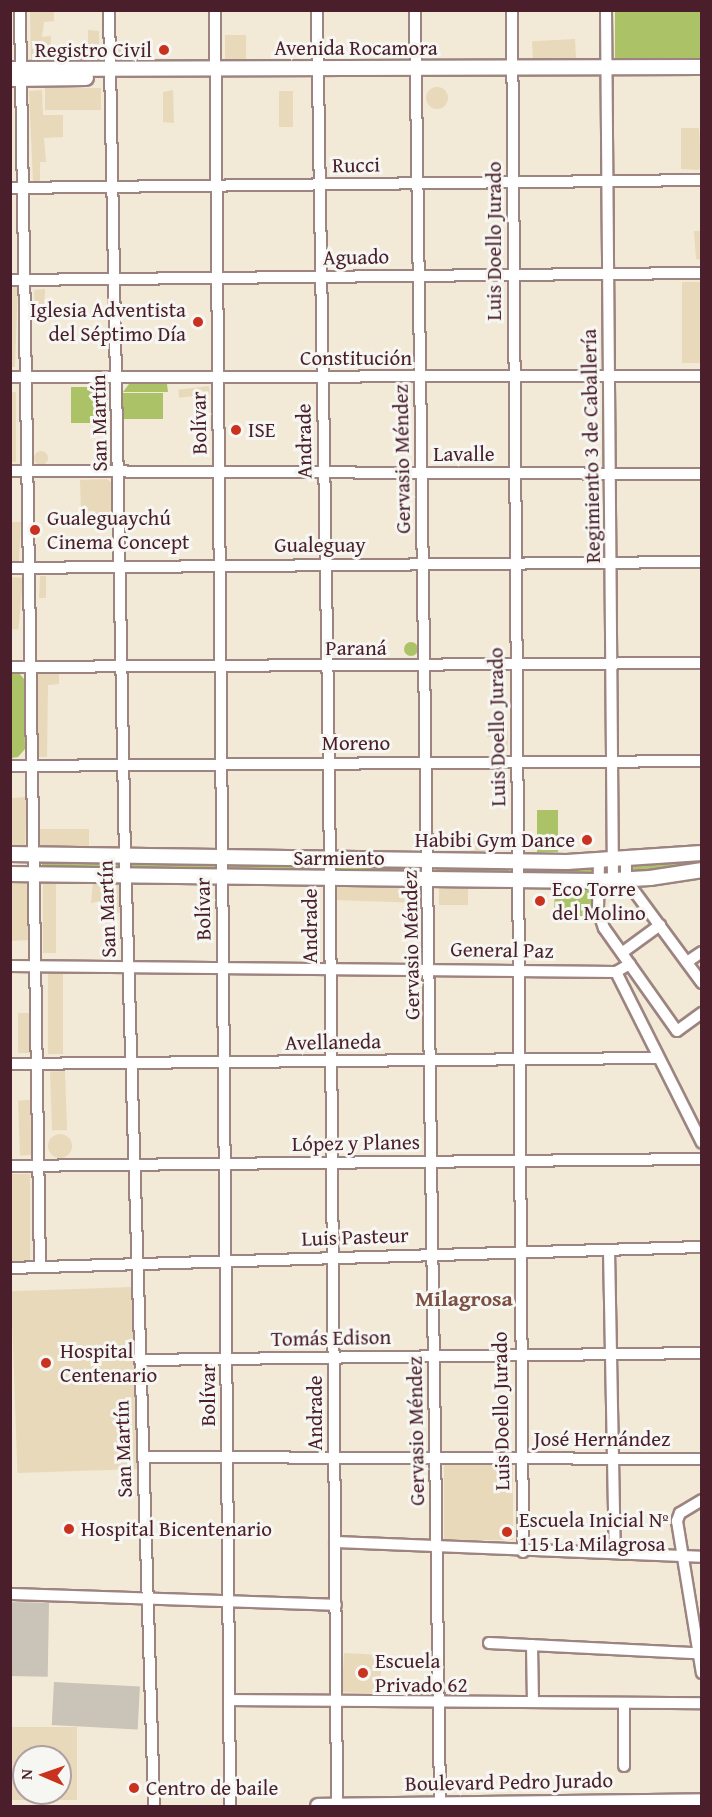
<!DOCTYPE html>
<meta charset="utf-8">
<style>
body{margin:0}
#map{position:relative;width:712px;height:1817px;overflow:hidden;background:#f2ead7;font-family:"Gentium Book Plus",serif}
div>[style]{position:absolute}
.built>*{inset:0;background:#e8d9ba;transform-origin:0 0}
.round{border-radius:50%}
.industrial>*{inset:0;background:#c9c3b8;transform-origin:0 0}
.green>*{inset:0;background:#acc267;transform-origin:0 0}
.roads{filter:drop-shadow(2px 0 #9e8481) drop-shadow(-2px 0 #9e8481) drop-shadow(0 2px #9e8481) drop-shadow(0 -2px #9e8481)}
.minor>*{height:10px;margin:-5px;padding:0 5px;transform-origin:5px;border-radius:5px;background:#fff}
.major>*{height:14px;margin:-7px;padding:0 7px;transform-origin:7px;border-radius:7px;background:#fff}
.dots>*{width:16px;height:16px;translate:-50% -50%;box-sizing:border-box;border:3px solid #f6f6f2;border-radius:50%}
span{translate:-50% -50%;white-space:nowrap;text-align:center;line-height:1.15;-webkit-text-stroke:6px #f6f6f2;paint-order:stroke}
.street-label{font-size:21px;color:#4a1f2b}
.poi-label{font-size:21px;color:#4a1f2b}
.right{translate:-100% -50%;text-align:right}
.left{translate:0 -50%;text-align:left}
.neighbourhood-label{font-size:22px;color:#7c5144;font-weight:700}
.frame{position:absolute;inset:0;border:12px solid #4a1f2b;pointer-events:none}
.north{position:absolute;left:12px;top:1745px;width:60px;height:60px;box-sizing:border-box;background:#f6f6f2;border:2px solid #b1a0a2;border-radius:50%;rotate:272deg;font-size:16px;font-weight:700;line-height:24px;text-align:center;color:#4a1f2b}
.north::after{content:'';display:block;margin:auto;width:21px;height:27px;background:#c8321e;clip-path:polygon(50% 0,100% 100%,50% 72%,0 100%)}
</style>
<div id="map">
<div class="built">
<i style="clip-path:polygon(30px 11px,54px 11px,54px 21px,44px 22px,42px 37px,51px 36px,50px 62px,31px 62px)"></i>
<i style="clip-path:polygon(88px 30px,99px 31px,99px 62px,66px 62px,66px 46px,88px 46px)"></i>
<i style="left:225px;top:35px;width:21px;height:27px"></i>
<i style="left:575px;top:39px;width:21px;height:43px;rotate:87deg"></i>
<i style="clip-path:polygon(117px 46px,122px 46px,123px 56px,152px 56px,152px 63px,118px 63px)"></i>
<i class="round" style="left:426px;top:87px;width:22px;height:22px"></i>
<i style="left:101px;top:88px;width:22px;height:56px;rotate:90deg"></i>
<i style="clip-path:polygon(42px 90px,43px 115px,63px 115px,63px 137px,44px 138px,46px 162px,40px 162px,40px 182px,33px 182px,29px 91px)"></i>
<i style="clip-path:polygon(173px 90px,174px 123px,163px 122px,163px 92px)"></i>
<i style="left:279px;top:91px;width:14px;height:36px"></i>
<i style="clip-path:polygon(681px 128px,699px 128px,701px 168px,698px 170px,681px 169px)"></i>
<i style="clip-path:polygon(694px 231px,701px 231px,701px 260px,696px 259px)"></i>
<i style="left:701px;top:282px;width:81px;height:19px;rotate:90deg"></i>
<i style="clip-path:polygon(10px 283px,18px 283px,15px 367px,11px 367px)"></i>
<i style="clip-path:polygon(45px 289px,44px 317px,35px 317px,34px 290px)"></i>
<i style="left:209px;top:386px;width:8px;height:31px;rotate:83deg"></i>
<i style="clip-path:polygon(10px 392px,16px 392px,16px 462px,11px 462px)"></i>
<i class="round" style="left:34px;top:451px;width:14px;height:14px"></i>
<i style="clip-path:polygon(107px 479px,112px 483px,112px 518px,96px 518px,95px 511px,81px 511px,80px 480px)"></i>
<i style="clip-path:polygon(10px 522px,21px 522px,19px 561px,11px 562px)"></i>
<i style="clip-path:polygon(40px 576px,46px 576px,46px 598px,39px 598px)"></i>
<i style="left:11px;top:577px;width:12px;height:52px;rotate:5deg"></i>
<i style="clip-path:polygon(59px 670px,59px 684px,48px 685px,47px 757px,36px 757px,36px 671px)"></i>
<i style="clip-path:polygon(488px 730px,508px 730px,508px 751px,500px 751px,500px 737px,487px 737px)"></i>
<i style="clip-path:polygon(27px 797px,25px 846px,11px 846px,11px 798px)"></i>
<i style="left:38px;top:829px;width:51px;height:17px"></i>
<i style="left:471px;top:838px;width:24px;height:16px"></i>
<i style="left:43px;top:878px;width:13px;height:75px"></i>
<i style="clip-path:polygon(120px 879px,122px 913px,101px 912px,100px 901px,91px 903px,93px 880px)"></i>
<i style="clip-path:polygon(25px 880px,29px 882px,31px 940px,11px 941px,10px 881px)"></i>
<i style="left:336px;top:884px;width:69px;height:16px;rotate:2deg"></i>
<i style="left:439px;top:886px;width:29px;height:19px"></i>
<i style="left:48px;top:973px;width:15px;height:81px"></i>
<i style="left:18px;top:1013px;width:13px;height:40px"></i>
<i style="left:65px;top:1071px;width:59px;height:15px;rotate:88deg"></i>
<i style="left:30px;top:1100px;width:55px;height:12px;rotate:88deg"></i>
<i class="round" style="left:48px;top:1134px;width:24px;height:24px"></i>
<i style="left:10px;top:1174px;width:20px;height:88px"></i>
<i style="left:132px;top:1287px;width:182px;height:121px;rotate:88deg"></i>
<i style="left:444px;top:1465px;width:69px;height:75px"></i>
<i style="left:344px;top:1653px;width:38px;height:39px;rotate:3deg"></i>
<i style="clip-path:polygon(evenodd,11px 1727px,77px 1727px,77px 1800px,11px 1800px,11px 1727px,24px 1757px,60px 1757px,60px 1793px,24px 1793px,24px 1757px)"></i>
</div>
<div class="industrial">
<i style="left:10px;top:1602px;width:39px;height:74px;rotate:1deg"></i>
<i style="left:54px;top:1682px;width:86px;height:43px;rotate:3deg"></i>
</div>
<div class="green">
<i style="left:615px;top:11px;width:86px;height:50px"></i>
<i style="clip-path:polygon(129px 384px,167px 384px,168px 392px,123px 392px)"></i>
<i style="left:71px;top:387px;width:37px;height:36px"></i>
<i style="left:122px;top:393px;width:41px;height:26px"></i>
<i class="round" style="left:404px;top:642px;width:14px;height:14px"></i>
<i style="clip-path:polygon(10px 673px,19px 673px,24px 679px,25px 749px,18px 757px,11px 758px)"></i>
<i style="left:537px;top:810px;width:21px;height:42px"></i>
<i style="clip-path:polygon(701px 857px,701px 866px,631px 874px,628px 868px)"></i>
<i style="left:42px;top:860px;width:79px;height:10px"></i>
<i style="left:132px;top:862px;width:85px;height:8px;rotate:1deg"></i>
<i style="clip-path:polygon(229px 863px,321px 865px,322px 869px,321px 873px,227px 872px)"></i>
<i style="clip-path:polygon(335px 865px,420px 866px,421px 870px,419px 874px,335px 873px)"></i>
<i style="clip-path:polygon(435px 865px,510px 868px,506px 874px,435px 874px)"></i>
<i style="clip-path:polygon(594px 867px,594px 874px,523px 873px,522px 868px)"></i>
<i style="clip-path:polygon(555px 883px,597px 887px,600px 916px,554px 916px)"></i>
</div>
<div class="roads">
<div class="minor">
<i style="left:20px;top:10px;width:1256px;rotate:89.09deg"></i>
<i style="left:109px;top:10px;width:845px;rotate:88.92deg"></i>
<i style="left:125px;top:855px;width:951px;rotate:88.25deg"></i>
<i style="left:215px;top:10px;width:1796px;rotate:89.52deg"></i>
<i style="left:317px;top:10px;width:753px;rotate:89.09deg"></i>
<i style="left:329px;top:763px;width:1043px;rotate:89.56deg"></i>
<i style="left:415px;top:10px;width:1796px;rotate:89.2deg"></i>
<i style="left:512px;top:10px;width:1542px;rotate:89.59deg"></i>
<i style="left:606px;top:10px;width:870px;rotate:89.54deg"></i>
<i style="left:10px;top:188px;width:692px;rotate:-0.66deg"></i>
<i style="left:10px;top:280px;width:692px;rotate:-0.58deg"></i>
<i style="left:10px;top:377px;width:692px;rotate:-0.08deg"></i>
<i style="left:10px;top:471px;width:692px;rotate:0.25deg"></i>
<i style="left:10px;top:568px;width:692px;rotate:-0.5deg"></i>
<i style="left:10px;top:667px;width:692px;rotate:-0.33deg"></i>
<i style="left:10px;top:766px;width:692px;rotate:-0.41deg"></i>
<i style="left:626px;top:861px;width:19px;rotate:90deg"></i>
<i style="left:626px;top:880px;width:128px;rotate:53.6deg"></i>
<i style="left:599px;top:862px;width:48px;rotate:91.2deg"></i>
<i style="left:598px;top:910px;width:19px;rotate:72deg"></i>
<i style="left:604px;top:928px;width:126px;rotate:54.7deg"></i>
<i style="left:677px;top:1031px;width:31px;rotate:-36deg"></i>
<i style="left:623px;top:952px;width:46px;rotate:-36.1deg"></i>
<i style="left:687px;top:962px;width:18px;rotate:-34deg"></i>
<i style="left:10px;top:966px;width:606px;rotate:0.57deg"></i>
<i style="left:616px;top:972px;width:16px;rotate:-30deg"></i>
<i style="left:616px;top:972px;width:191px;rotate:63.3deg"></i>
<i style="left:10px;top:1064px;width:647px;rotate:-0.53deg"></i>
<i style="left:10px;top:1166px;width:692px;rotate:-0.58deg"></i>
<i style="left:609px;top:1250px;width:303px;rotate:88.9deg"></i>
<i style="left:10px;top:1268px;width:692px;rotate:-1.74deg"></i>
<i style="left:140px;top:1360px;width:562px;rotate:-0.71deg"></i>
<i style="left:143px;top:1457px;width:559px;rotate:0.2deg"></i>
<i style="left:702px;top:1500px;width:26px;rotate:149deg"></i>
<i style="left:680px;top:1513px;width:9px;rotate:111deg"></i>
<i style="left:677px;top:1521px;width:154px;rotate:80.7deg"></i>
<i style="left:335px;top:1542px;width:367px;rotate:2.3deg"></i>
<i style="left:10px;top:1594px;width:326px;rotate:1.9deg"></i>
<i style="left:489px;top:1643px;width:208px;rotate:2.8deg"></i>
<i style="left:532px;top:1645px;width:55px;rotate:89deg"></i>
<i style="left:229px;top:1700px;width:473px;rotate:0.4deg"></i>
<i style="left:624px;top:1704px;width:62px;rotate:90deg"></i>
</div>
<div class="major">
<i style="left:10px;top:69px;width:692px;rotate:-0.17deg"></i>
<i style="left:10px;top:79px;width:76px;rotate:-0.8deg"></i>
<i style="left:10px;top:854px;width:557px;rotate:0.82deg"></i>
<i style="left:567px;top:862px;width:135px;rotate:-3.8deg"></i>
<i style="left:10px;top:874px;width:586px;rotate:0.68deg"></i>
<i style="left:596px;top:881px;width:54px;rotate:-3.2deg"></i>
<i style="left:650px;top:878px;width:53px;rotate:-8.7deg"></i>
<i style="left:318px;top:1806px;width:384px;rotate:-0.7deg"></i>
</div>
</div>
<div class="dots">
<i style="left:164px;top:50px;background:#c8321e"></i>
<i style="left:198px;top:322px;background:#c8321e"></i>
<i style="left:236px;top:430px;background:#c8321e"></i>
<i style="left:35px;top:530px;background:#c8321e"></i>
<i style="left:587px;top:840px;background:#c8321e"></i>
<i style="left:540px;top:901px;background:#c8321e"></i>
<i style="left:46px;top:1363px;background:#c8321e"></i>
<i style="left:69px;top:1529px;background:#c8321e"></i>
<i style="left:507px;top:1532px;background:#c8321e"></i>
<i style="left:363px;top:1673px;background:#c8321e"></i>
<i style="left:134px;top:1788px;background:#c8321e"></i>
</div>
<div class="street-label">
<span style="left:356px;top:48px">Avenida Rocamora</span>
<span style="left:356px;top:165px;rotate:-1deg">Rucci</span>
<span style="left:494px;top:241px;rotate:-90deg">Luis Doello Jurado</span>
<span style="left:356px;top:257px;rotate:-1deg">Aguado</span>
<span style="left:356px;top:358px">Constitución</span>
<span style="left:99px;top:423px;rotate:-91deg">San Martín</span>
<span style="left:199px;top:423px;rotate:-91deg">Bolívar</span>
<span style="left:304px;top:441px;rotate:-91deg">Andrade</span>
<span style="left:591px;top:446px;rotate:-91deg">Regimiento 3 de Caballería</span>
<span style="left:464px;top:454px">Lavalle</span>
<span style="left:402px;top:459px;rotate:-91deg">Gervasio Méndez</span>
<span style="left:320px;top:545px">Gualeguay</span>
<span style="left:356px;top:648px">Paraná</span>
<span style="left:497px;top:727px;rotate:-91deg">Luis Doello Jurado</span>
<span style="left:356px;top:743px">Moreno</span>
<span style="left:339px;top:858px">Sarmiento</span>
<span style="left:107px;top:909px;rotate:-92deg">San Martín</span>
<span style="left:203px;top:909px;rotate:-91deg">Bolívar</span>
<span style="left:310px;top:926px;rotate:-90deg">Andrade</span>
<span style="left:411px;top:945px;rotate:-91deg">Gervasio Méndez</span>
<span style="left:502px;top:950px;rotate:1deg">General Paz</span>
<span style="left:333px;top:1042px;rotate:-1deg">Avellaneda</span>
<span style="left:356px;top:1143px;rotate:-1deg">López y Planes</span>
<span style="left:355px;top:1237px;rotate:-2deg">Luis Pasteur</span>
<span style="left:331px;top:1338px;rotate:-1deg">Tomás Edison</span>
<span style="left:208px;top:1395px;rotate:-90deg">Bolívar</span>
<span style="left:501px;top:1411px;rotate:-91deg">Luis Doello Jurado</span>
<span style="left:315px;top:1413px;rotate:-90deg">Andrade</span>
<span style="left:416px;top:1431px;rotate:-91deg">Gervasio Méndez</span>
<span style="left:602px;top:1439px">José Hernández</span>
<span style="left:123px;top:1449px;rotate:-92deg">San Martín</span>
<span style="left:509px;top:1782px;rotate:-1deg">Boulevard Pedro Jurado</span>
</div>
<div class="poi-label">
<span class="right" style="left:152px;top:50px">Registro Civil</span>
<span class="right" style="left:186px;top:322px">Iglesia Adventista<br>del Séptimo Día</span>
<span class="left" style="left:248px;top:430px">ISE</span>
<span class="left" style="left:47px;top:530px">Gualeguaychú<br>Cinema Concept</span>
<span class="right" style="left:575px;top:840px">Habibi Gym Dance</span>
<span class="left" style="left:552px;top:901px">Eco Torre<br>del Molino</span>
<span class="left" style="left:60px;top:1363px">Hospital<br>Centenario</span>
<span class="left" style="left:519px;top:1532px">Escuela Inicial Nº<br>115 La Milagrosa</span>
<span class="left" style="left:81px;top:1529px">Hospital Bicentenario</span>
<span class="left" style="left:375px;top:1673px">Escuela<br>Privado 62</span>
<span class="left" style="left:146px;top:1788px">Centro de baile</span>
</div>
<div class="neighbourhood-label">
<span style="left:464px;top:1299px">Milagrosa</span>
</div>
<div class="frame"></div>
<div class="north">N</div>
</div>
